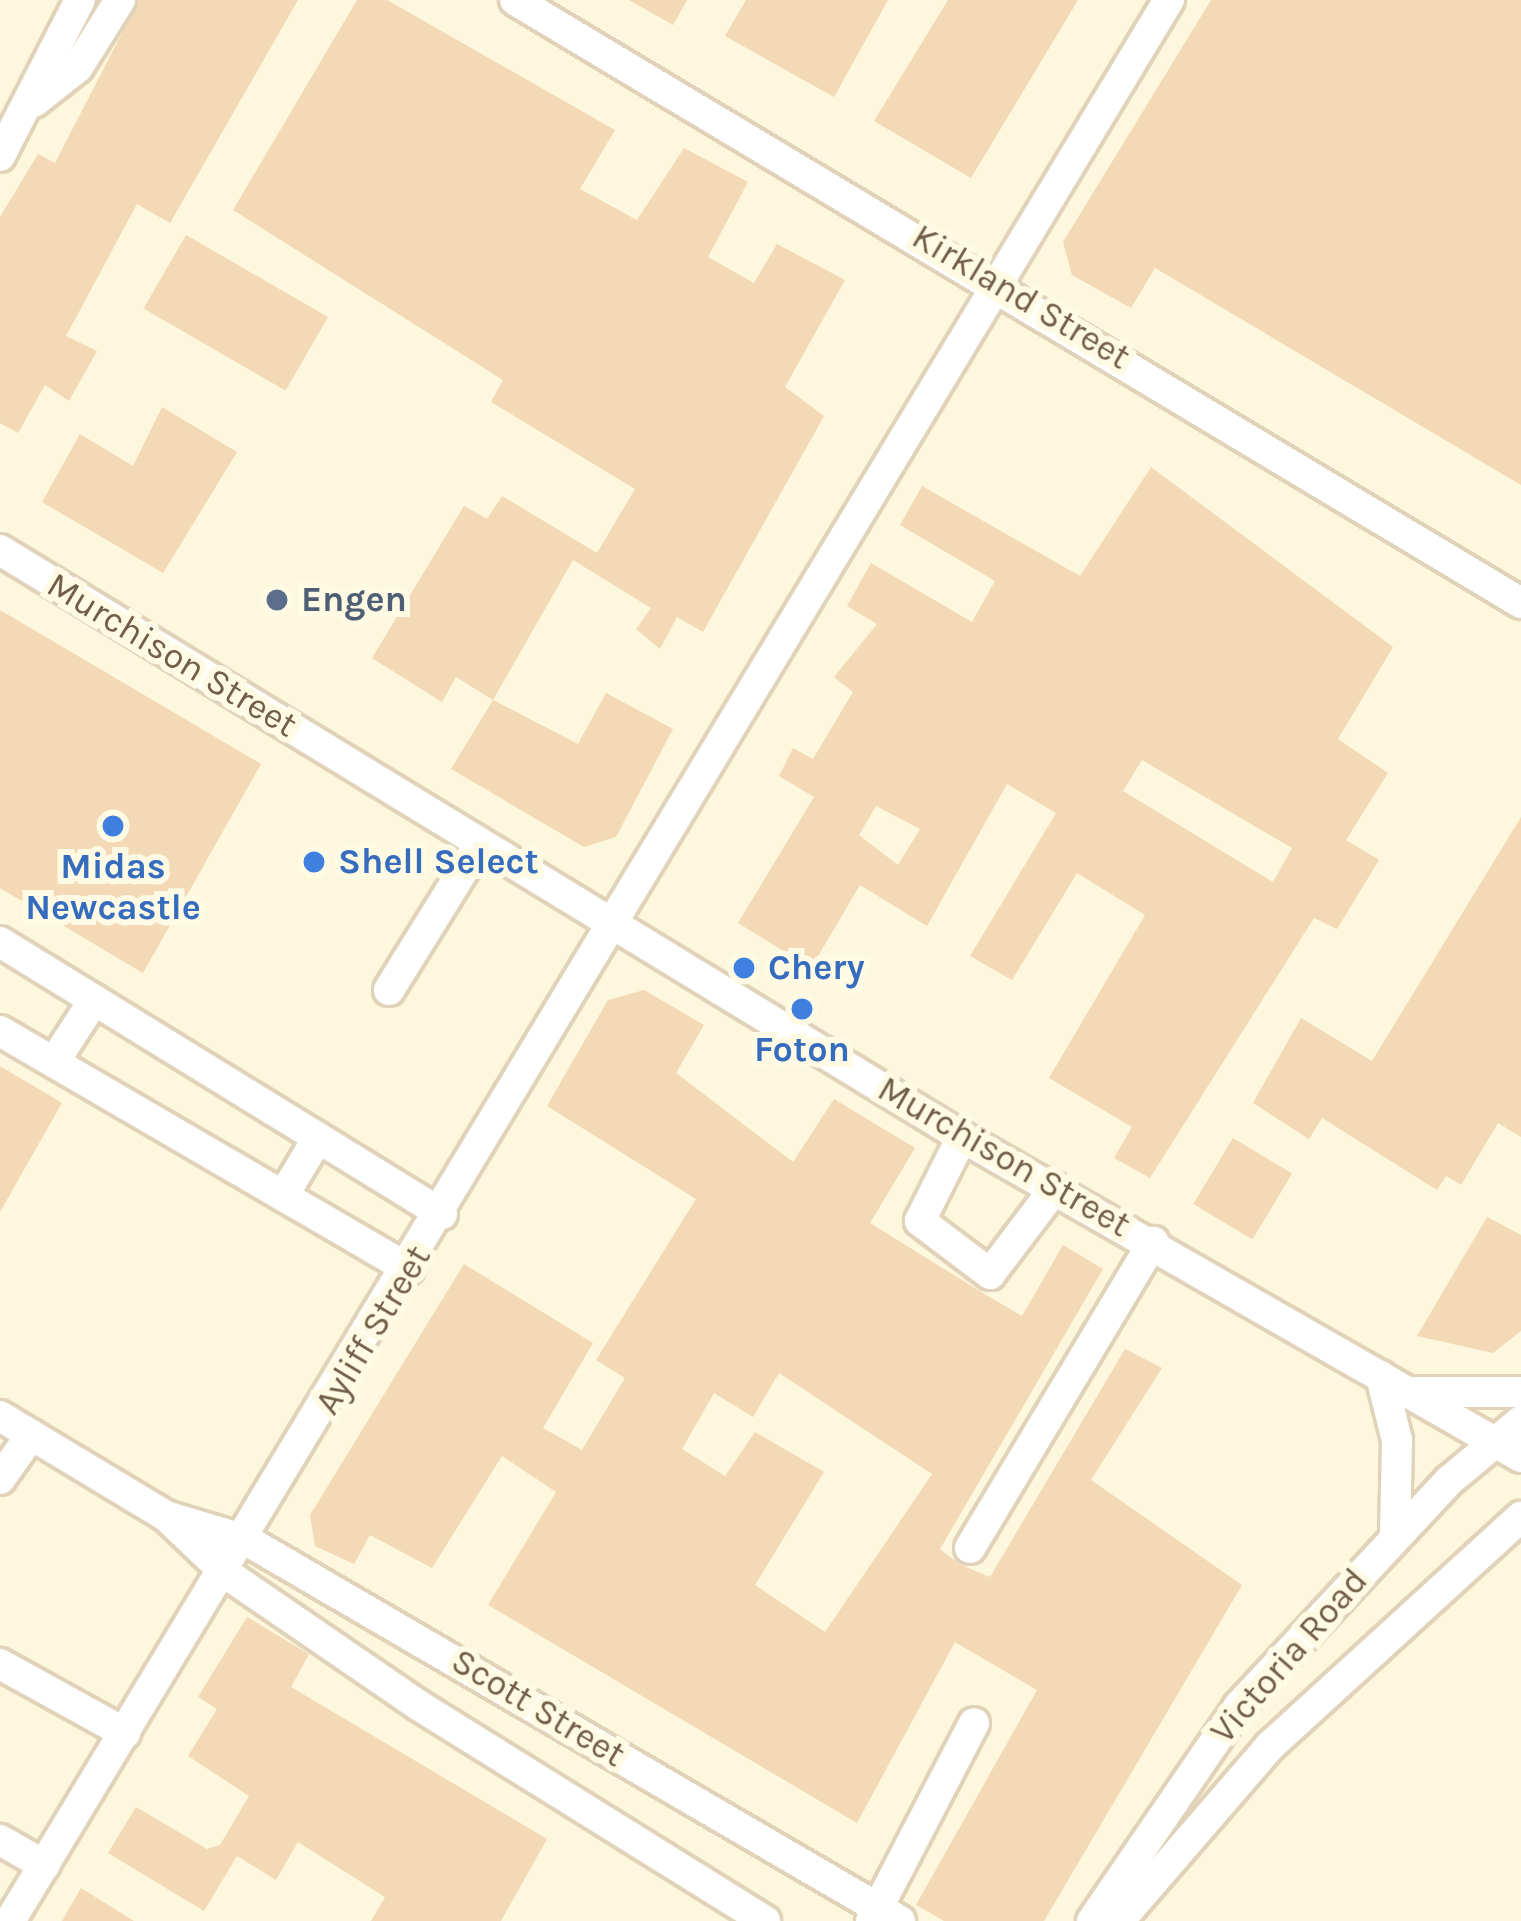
<!DOCTYPE html>
<style>
body{margin:0}
#map{position:relative;width:1521px;height:1921px;overflow:hidden;background:#fdf7dd;font-family:Karla,sans-serif}
div>[style]{position:absolute}
.building>*{inset:0;background:#f3d9b5;transform-origin:0 0}
.roads{filter:drop-shadow(3px 0 #e0d3ba) drop-shadow(-3px 0 #e0d3ba) drop-shadow(0 3px #e0d3ba) drop-shadow(0 -3px #e0d3ba)}
.minor>*{height:30px;margin:-15px;padding:0 15px;transform-origin:15px;border-radius:15px;background:#fff}
.dots>*{width:33px;height:33px;translate:-50% -50%;box-sizing:border-box;border:6px solid #fffae4;border-radius:50%}
span{translate:-50% -50%;white-space:nowrap;text-align:center;line-height:1.15;-webkit-text-stroke:12px #fffae4;paint-order:stroke}
.street-label{font-size:36px;color:#725e46}
.service-label{font-size:36px;color:#4e5e75;font-weight:700}
.left{translate:0 -50%;text-align:left}
.shop-label{font-size:36px;color:#366cbe;font-weight:700}
</style>
<div id="map">
<div class="building">
<i style="clip-path:polygon(139px 0,298px 0,170px 223px,137px 204px,66px 336px,97px 351px,69px 401px,45px 385px,18px 433px,0 423px,0 217px,38px 154px,55px 163px)"></i>
<i style="clip-path:polygon(357px 0,387px 0,615px 130px,580px 189px,637px 220px,684px 148px,748px 182px,708px 257px,754px 283px,777px 244px,845px 280px,785px 387px,824px 416px,703px 632px,677px 617px,660px 649px,636px 629px,651px 608px,573px 560px,493px 700px,456px 677px,442px 702px,372px 658px,464px 506px,487px 519px,502px 496px,597px 553px,635px 489px,491px 402px,503px 380px,233px 210px)"></i>
<i style="clip-path:polygon(629px 0,687px 0,673px 25px)"></i>
<i style="clip-path:polygon(746px 0,888px 0,834px 97px,725px 36px)"></i>
<i style="clip-path:polygon(948px 0,1078px 0,971px 178px,874px 121px)"></i>
<i style="clip-path:polygon(1211px 0,1521px 0,1521px 485px,1155px 268px,1131px 308px,1072px 275px,1063px 242px)"></i>
<i style="left:186px;top:235px;width:164px;height:85px;rotate:30deg"></i>
<i style="clip-path:polygon(162px 407px,237px 452px,163px 573px,42px 502px,80px 434px,133px 466px)"></i>
<i style="clip-path:polygon(evenodd,1151px 467px,1393px 647px,1338px 739px,1388px 773px,1346px 840px,1379px 860px,1337px 929px,1314px 918px,1150px 1178px,1114px 1158px,1132px 1127px,1049px 1078px,1145px 915px,1077px 873px,1012px 980px,970px 956px,1056px 813px,1007px 784px,927px 926px,860px 885px,811px 968px,738px 923px,814px 797px,779px 776px,793px 748px,813px 759px,853px 692px,834px 677px,877px 624px,847px 606px,871px 563px,972px 622px,995px 581px,900px 525px,922px 486px,1080px 576px,1151px 467px,1142px 760px,1292px 848px,1273px 882px,1123px 791px,1142px 760px,1151px 467px,876px 806px,920px 829px,898px 865px,859px 835px,876px 806px)"></i>
<i style="clip-path:polygon(0 610px,261px 764px,143px 973px,0 888px)"></i>
<i style="clip-path:polygon(606px 693px,673px 729px,616px 837px,584px 847px,451px 769px,493px 700px,578px 744px)"></i>
<i style="clip-path:polygon(1521px 817px,1521px 1137px,1498px 1123px,1461px 1185px,1446px 1176px,1437px 1190px,1322px 1118px,1309px 1139px,1253px 1103px,1301px 1018px,1372px 1061px)"></i>
<i style="clip-path:polygon(evenodd,644px 990px,704px 1025px,676px 1073px,793px 1162px,834px 1099px,915px 1148px,870px 1223px,978px 1290px,1022px 1316px,1063px 1245px,1103px 1269px,940px 1549px,959px 1564px,990px 1577px,1125px 1349px,1162px 1368px,1091px 1480px,1242px 1585px,1044px 1921px,944px 1921px,916px 1905px,1037px 1690px,955px 1642px,857px 1823px,488px 1605px,556px 1492px,502px 1456px,432px 1568px,370px 1535px,354px 1564px,315px 1546px,310px 1515px,464px 1264px,593px 1343px,543px 1428px,582px 1450px,625px 1378px,596px 1360px,696px 1199px,547px 1106px,608px 1000px,644px 990px,779px 1373px,932px 1474px,825px 1632px,755px 1585px,824px 1472px,755px 1432px,725px 1476px,682px 1449px,714px 1393px,753px 1417px,779px 1373px)"></i>
<i style="clip-path:polygon(0 1066px,62px 1103px,0 1212px)"></i>
<i style="left:1233px;top:1138px;width:69px;height:77px;rotate:31deg"></i>
<i style="clip-path:polygon(1487px 1217px,1521px 1235px,1521px 1331px,1493px 1353px,1417px 1336px)"></i>
<i style="clip-path:polygon(247px 1617px,309px 1654px,291px 1687px,547px 1839px,501px 1921px,371px 1921px,385px 1897px,298px 1842px,276px 1880px,237px 1856px,204px 1911px,108px 1853px,136px 1807px,207px 1849px,220px 1845px,249px 1796px,188px 1756px,217px 1709px,198px 1697px)"></i>
<i style="clip-path:polygon(81px 1888px,134px 1921px,62px 1921px)"></i>
</div>
<div class="roads">
<div class="minor">
<i style="left:515px;top:0;width:1173px;rotate:30.94deg"></i>
<i style="left:34px;top:102px;width:56px;rotate:-38.5deg"></i>
<i style="left:78px;top:67px;width:79px;rotate:-57.9deg"></i>
<i style="left:0;top:156px;width:175px;rotate:-62.9deg"></i>
<i style="left:0;top:550px;width:1127px;rotate:31.39deg"></i>
<i style="left:962px;top:1137px;width:644px;rotate:29.79deg"></i>
<i style="left:0;top:942px;width:519px;rotate:31.61deg"></i>
<i style="left:389px;top:990px;width:173px;rotate:-58.2deg"></i>
<i style="left:0;top:1031px;width:473px;rotate:30.2deg"></i>
<i style="left:54px;top:1062px;width:74px;rotate:-57.2deg"></i>
<i style="left:962px;top:1137px;width:94px;rotate:116.6deg"></i>
<i style="left:920px;top:1221px;width:88px;rotate:37.1deg"></i>
<i style="left:990px;top:1274px;width:108px;rotate:-52.9deg"></i>
<i style="left:283px;top:1196px;width:68px;rotate:-58.9deg"></i>
<i style="left:1381px;top:1376px;width:66px;rotate:76deg"></i>
<i style="left:1397px;top:1440px;width:96px;rotate:91.2deg"></i>
<i style="left:1415px;top:1392px;width:106px"></i>
<i style="left:0;top:1416px;width:194px;rotate:31.1deg"></i>
<i style="left:166px;top:1516px;width:84px;rotate:43.6deg"></i>
<i style="left:227px;top:1574px;width:232px;rotate:34.4deg"></i>
<i style="left:418px;top:1705px;width:409px;rotate:31.9deg"></i>
<i style="left:0;top:1479px;width:54px;rotate:-54.8deg"></i>
<i style="left:172px;top:1518px;width:77px;rotate:16.6deg"></i>
<i style="left:246px;top:1540px;width:757px;rotate:30.22deg"></i>
<i style="left:970px;top:1548px;width:357px;rotate:-59.1deg"></i>
<i style="left:0;top:1664px;width:143px;rotate:28.9deg"></i>
<i style="left:0;top:1840px;width:51px;rotate:29.6deg"></i>
<i style="left:10px;top:1921px;width:2244px;rotate:-58.9deg"></i>
<i style="left:871px;top:1921px;width:223px;rotate:-62.5deg"></i>
<i style="left:1092px;top:1921px;width:260px;rotate:-55.6deg"></i>
<i style="left:1239px;top:1706px;width:309px;rotate:-47deg"></i>
<i style="left:1450px;top:1480px;width:92px;rotate:-39.7deg"></i>
<i style="left:1119px;top:1921px;width:231px;rotate:-49.2deg"></i>
<i style="left:1270px;top:1746px;width:340px;rotate:-42.4deg"></i>
</div>
</div>
<div class="dots">
<i style="left:277px;top:600px;background:#5c6f8a"></i>
<i style="left:113px;top:826px;background:#3f7fe0"></i>
<i style="left:314px;top:862px;background:#3f7fe0"></i>
<i style="left:744px;top:968px;background:#3f7fe0"></i>
<i style="left:802px;top:1009px;background:#3f7fe0"></i>
</div>
<div class="street-label">
<span style="left:1021px;top:297px;rotate:31deg">Kirkland Street</span>
<span style="left:172px;top:655px;rotate:31deg">Murchison Street</span>
<span style="left:1004px;top:1157px;rotate:30deg">Murchison Street</span>
<span style="left:373px;top:1330px;rotate:-59deg">Ayliff Street</span>
<span style="left:1289px;top:1656px;rotate:-49deg">Victoria Road</span>
<span style="left:538px;top:1708px;rotate:31deg">Scott Street</span>
</div>
<div class="service-label">
<span class="left" style="left:301px;top:600px">Engen</span>
</div>
<div class="shop-label">
<span class="left" style="left:338px;top:862px">Shell Select</span>
<span style="left:113px;top:887px">Midas<br>Newcastle</span>
<span class="left" style="left:768px;top:968px">Chery</span>
<span style="left:802px;top:1050px">Foton</span>
</div>
</div>
